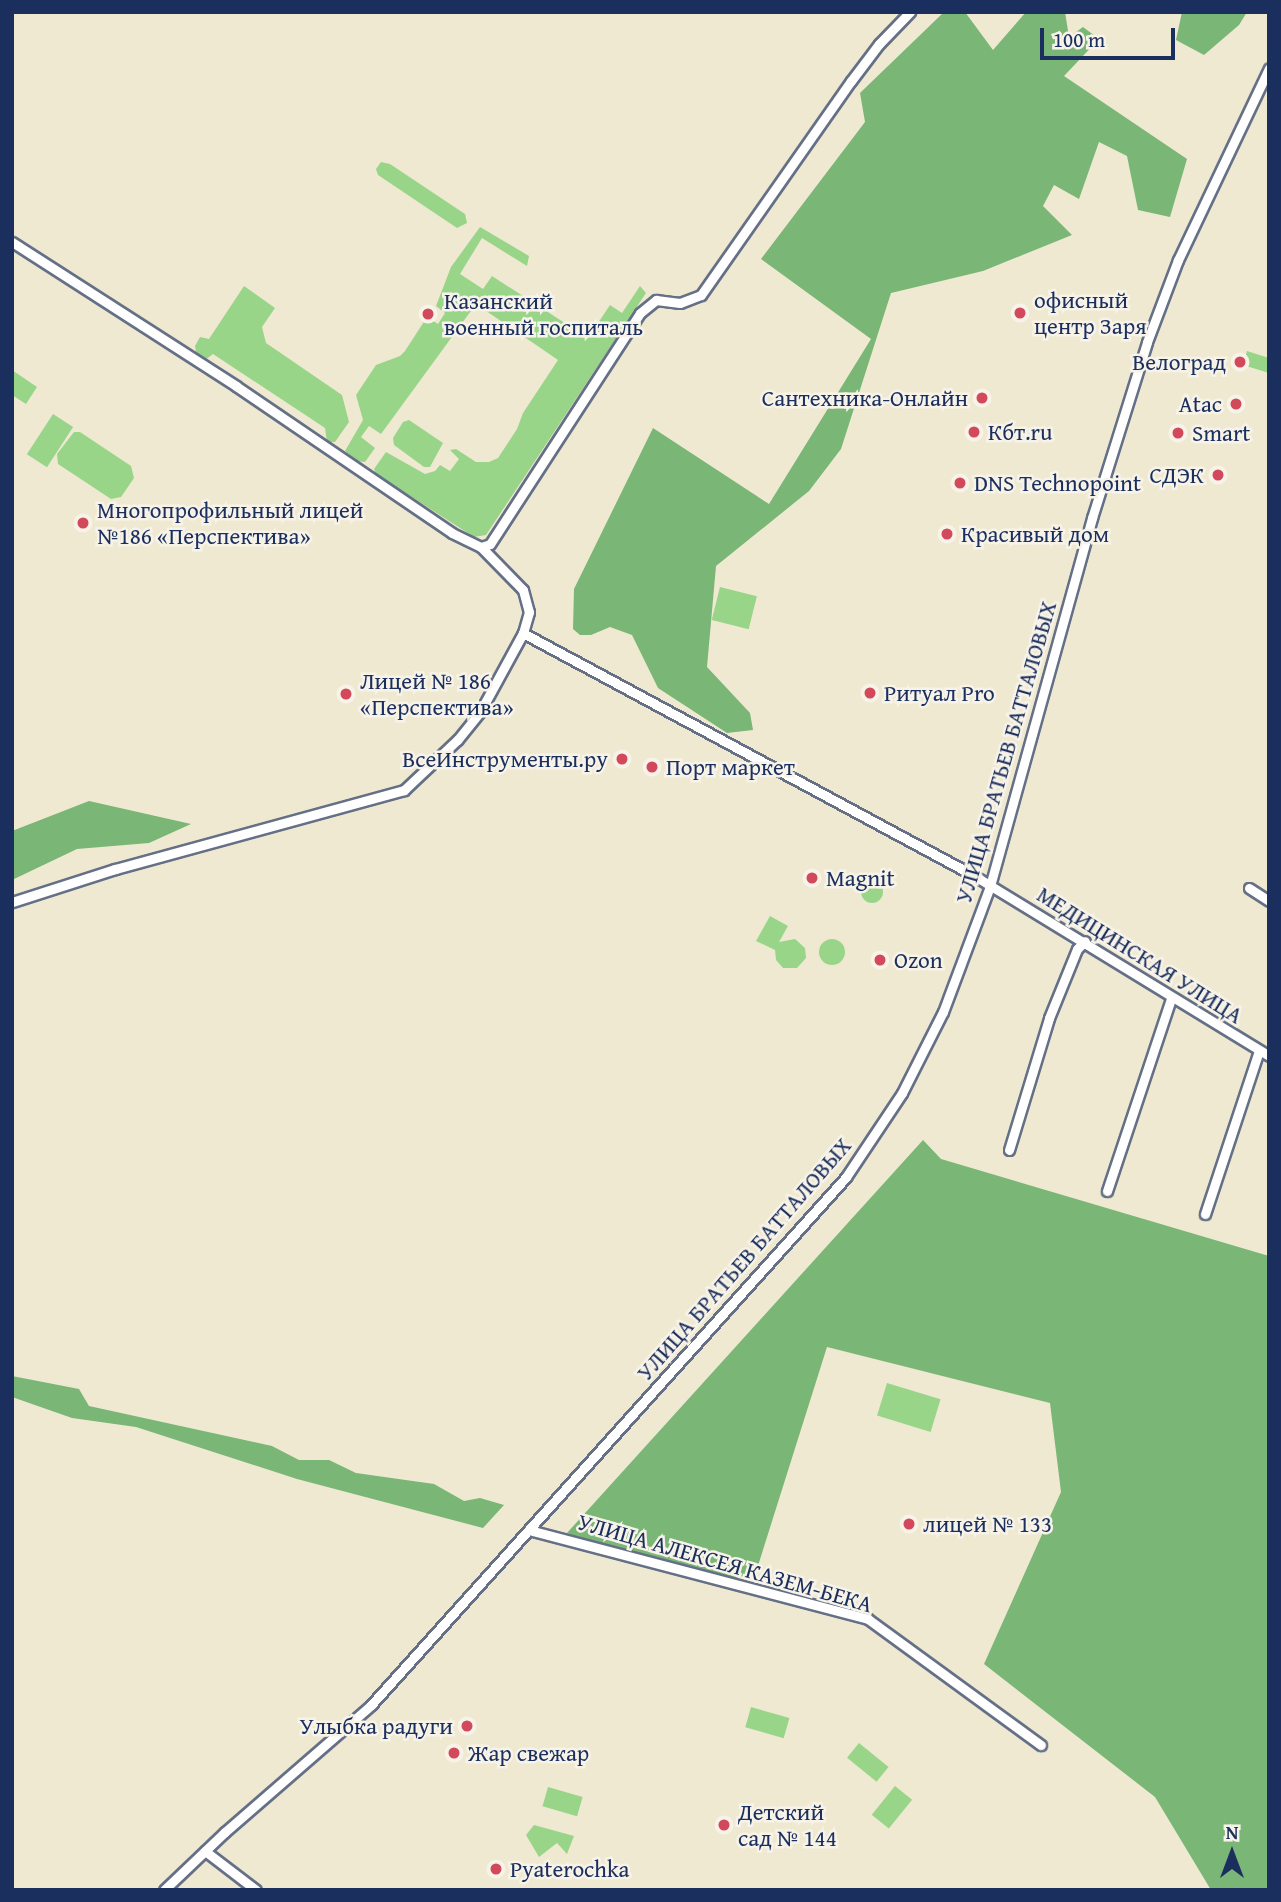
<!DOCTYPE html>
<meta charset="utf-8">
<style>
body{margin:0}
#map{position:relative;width:1281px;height:1902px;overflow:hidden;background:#efe9d2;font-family:"Gentium Book Plus",serif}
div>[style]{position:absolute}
.green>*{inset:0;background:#98d589;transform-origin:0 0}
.round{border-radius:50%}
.forest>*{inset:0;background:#7ab675}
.roads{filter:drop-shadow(2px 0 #657087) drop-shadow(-2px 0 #657087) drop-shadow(0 2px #657087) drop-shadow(0 -2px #657087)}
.street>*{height:9px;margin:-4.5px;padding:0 4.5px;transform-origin:4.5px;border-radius:4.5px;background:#fff}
.dots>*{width:19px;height:19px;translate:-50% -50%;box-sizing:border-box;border:4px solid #f7f3e8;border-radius:50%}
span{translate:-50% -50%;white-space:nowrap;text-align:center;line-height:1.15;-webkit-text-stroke:5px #f7f3e8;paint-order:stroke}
.poi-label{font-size:23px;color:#1b2f5e}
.left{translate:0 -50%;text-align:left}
.right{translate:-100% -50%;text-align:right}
.street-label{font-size:23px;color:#1b2f5e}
.frame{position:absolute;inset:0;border:14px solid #1b2f5e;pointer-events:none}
.north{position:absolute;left:1197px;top:1818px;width:70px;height:70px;-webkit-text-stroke:5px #f7f3e8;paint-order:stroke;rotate:0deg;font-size:19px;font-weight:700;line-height:28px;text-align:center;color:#1b2f5e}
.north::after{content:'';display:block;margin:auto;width:24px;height:32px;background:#1b2f5e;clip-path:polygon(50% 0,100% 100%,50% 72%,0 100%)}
.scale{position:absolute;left:1040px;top:28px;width:135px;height:32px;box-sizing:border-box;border:4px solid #1b2f5e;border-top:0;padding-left:9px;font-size:21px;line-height:24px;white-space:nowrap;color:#1b2f5e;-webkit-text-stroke:5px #f7f3e8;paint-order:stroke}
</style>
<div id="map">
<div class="green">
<i style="clip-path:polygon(381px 162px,390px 164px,465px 214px,467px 223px,457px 228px,378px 175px,376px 169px)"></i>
<i style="clip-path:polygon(480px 227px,529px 256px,527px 266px,482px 238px,460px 274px,483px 289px,492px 276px,588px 338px,610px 305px,622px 313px,640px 286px,646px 293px,486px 535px,474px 537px,376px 474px,374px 469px,386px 452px,425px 474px,435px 471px,440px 465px,450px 471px,459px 459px,450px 450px,456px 449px,476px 462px,489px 462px,498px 458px,517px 429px,523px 413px,558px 360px,476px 304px,381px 434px,369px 426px,361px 437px,375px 448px,365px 462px,356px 461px,345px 451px,363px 420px,356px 395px,376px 365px,400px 356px,405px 351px,427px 317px,438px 324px,445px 313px,436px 306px,451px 267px)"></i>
<i style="clip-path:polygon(244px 286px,275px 308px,262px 327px,266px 343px,342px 395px,349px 422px,335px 442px,327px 442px,325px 428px,213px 354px,205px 360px,196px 352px,195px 346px,200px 337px,209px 339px)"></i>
<i style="clip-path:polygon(1247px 351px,1269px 358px,1269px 373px,1243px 365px)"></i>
<i style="clip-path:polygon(12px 370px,37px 387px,26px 404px,12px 395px)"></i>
<i style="left:53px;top:414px;width:24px;height:48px;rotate:33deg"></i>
<i style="clip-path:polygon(409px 420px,443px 443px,430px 467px,424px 467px,394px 445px,393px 438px,403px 422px)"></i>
<i style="clip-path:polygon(74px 432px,80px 432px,131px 466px,134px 478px,121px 497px,111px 499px,58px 464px,57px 454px)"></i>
<i style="left:720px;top:587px;width:38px;height:34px;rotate:14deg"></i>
<i class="round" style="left:861px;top:881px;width:22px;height:22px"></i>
<i style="clip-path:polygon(770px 916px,788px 926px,779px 942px,795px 939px,805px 948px,806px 958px,797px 968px,783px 968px,776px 960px,775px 950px,756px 941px)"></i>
<i class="round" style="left:819px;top:939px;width:26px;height:26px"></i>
<i style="left:887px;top:1383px;width:56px;height:34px;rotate:17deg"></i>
<i style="left:751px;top:1707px;width:40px;height:21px;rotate:16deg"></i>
<i style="left:859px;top:1743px;width:38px;height:19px;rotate:39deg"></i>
<i style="left:895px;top:1786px;width:22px;height:37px;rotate:39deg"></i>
<i style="left:548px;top:1787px;width:36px;height:20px;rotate:16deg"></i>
<i style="clip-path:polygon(534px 1825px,574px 1836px,567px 1854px,557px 1843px,539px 1857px,526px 1835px)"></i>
</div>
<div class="forest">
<i style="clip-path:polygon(944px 12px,965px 12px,993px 50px,1026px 12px,1065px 12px,1069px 37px,1083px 27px,1099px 39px,1064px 76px,1187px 159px,1170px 217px,1138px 210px,1127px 156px,1099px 142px,1079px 199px,1054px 185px,1043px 206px,1072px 235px,983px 271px,891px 293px,841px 449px,809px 491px,716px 566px,707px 667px,750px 713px,753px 730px,727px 733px,658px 688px,632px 635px,610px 627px,591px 635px,580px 635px,573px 629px,574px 589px,653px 428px,769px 504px,871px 339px,761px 259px,865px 122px,860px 93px)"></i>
<i style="clip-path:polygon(1182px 12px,1247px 12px,1239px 25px,1204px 55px,1176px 40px)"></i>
<i style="clip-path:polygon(89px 801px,191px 824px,149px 843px,77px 849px,12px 880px,12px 831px)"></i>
<i style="clip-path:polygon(923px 1140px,941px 1159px,1269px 1256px,1269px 1890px,1211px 1890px,1155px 1797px,984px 1664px,1061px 1492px,1050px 1403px,827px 1347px,756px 1572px,736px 1578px,596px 1544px,567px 1533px)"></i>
<i style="clip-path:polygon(12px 1376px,79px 1389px,89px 1406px,272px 1446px,299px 1460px,329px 1460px,356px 1473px,434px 1484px,464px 1501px,480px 1498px,504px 1505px,483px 1528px,297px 1479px,136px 1427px,72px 1418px,12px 1397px)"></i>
</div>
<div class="roads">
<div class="street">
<i style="left:12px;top:242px;width:266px;rotate:32.7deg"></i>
<i style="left:236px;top:386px;width:261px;rotate:34.2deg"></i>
<i style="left:452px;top:533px;width:32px;rotate:26deg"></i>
<i style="left:481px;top:547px;width:60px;rotate:45.7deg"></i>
<i style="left:523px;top:590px;width:23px;rotate:75deg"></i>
<i style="left:529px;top:612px;width:22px;rotate:106deg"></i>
<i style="left:523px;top:633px;width:90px;rotate:118.6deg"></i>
<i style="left:480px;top:712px;width:36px;rotate:129deg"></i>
<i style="left:457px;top:740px;width:73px;rotate:136.7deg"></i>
<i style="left:404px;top:790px;width:300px;rotate:164.7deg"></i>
<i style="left:115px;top:869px;width:108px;rotate:162.2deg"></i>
<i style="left:481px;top:547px;width:9px;rotate:-18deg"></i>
<i style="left:490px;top:544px;width:275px;rotate:-57deg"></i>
<i style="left:640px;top:313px;width:21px;rotate:-39deg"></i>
<i style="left:656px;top:300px;width:24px;rotate:7deg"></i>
<i style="left:680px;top:303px;width:22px;rotate:-21deg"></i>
<i style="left:701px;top:295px;width:261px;rotate:-55deg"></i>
<i style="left:851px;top:81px;width:46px;rotate:-52.9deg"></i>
<i style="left:879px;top:44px;width:45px;rotate:-45.9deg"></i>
<i style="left:523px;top:633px;width:511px;rotate:28.27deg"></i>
<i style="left:973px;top:875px;width:347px;rotate:31.4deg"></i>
<i style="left:1249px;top:888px;width:24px;rotate:33deg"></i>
<i style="left:1009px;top:1150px;width:138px;rotate:-73.1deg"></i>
<i style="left:1049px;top:1018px;width:74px;rotate:-67.9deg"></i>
<i style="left:1077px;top:949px;width:11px;rotate:-45deg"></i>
<i style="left:1107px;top:1191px;width:202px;rotate:-71.6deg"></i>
<i style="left:1205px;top:1214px;width:172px;rotate:-71.7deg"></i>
<i style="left:529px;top:1530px;width:350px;rotate:14.7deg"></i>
<i style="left:868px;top:1619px;width:214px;rotate:36.1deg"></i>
<i style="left:205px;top:1851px;width:64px;rotate:37.4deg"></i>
<i style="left:164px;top:1890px;width:84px;rotate:-43.6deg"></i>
<i style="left:225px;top:1832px;width:194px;rotate:-41deg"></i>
<i style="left:371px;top:1705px;width:710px;rotate:-48.02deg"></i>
<i style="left:846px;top:1177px;width:101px;rotate:-56.3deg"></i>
<i style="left:902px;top:1093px;width:91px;rotate:-63.2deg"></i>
<i style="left:943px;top:1012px;width:134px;rotate:-69.5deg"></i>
<i style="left:990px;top:886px;width:382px;rotate:-74.5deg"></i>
<i style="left:1092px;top:518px;width:184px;rotate:-72.6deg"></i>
<i style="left:1147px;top:342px;width:88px;rotate:-69.3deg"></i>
<i style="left:1178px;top:260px;width:212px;rotate:-64.6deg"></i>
</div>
</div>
<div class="dots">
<i style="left:1020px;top:313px;background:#d1495b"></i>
<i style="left:428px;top:314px;background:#d1495b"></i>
<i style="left:1240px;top:362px;background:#d1495b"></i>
<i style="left:982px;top:398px;background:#d1495b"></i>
<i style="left:1236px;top:404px;background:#d1495b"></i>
<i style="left:974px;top:432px;background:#d1495b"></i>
<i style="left:1178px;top:433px;background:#d1495b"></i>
<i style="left:1218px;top:475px;background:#d1495b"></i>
<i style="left:960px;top:483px;background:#d1495b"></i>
<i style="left:83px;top:523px;background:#d1495b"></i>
<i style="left:947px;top:534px;background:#d1495b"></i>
<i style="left:870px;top:693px;background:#d1495b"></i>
<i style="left:346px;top:694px;background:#d1495b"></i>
<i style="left:622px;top:759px;background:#d1495b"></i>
<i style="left:652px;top:767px;background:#d1495b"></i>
<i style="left:812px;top:878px;background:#d1495b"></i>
<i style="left:880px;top:960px;background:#d1495b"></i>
<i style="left:909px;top:1524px;background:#d1495b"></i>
<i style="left:467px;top:1726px;background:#d1495b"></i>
<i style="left:454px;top:1753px;background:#d1495b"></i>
<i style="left:724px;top:1825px;background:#d1495b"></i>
<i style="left:496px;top:1869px;background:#d1495b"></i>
</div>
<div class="poi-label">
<span class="left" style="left:1034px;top:313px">офисный<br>центр Заря</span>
<span class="left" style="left:444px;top:314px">Казанский<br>военный госпиталь</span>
<span class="right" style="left:1226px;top:362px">Велоград</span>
<span class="right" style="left:968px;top:398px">Сантехника-Онлайн</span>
<span class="right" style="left:1222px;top:404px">Atac</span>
<span class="left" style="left:988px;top:432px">Кбт.ru</span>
<span class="left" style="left:1192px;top:433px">Smart</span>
<span class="right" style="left:1204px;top:475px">СДЭК</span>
<span class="left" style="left:974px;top:483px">DNS Technopoint</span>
<span class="left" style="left:97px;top:523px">Многопрофильный лицей<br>№186 «Перспектива»</span>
<span class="left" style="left:961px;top:534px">Красивый дом</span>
<span class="left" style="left:360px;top:694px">Лицей № 186<br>«Перспектива»</span>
<span class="left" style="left:884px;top:693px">Ритуал Pro</span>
<span class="right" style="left:608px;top:759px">ВсеИнструменты.ру</span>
<span class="left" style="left:666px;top:767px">Порт маркет</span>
<span class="left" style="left:826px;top:878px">Magnit</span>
<span class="left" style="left:894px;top:960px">Ozon</span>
<span class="left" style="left:923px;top:1524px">лицей № 133</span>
<span class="right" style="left:453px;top:1726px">Улыбка радуги</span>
<span class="left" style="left:468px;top:1753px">Жар свежар</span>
<span class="left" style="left:738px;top:1825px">Детский<br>сад № 144</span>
<span class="left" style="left:510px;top:1869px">Pyaterochka</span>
</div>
<div class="street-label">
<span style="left:1006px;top:752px;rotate:-74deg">УЛИЦА БРАТЬЕВ БАТТАЛОВЫХ</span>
<span style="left:1140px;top:955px;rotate:32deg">МЕДИЦИНСКАЯ УЛИЦА</span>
<span style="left:744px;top:1259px;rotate:-49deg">УЛИЦА БРАТЬЕВ БАТТАЛОВЫХ</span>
<span style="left:725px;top:1563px;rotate:16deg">УЛИЦА АЛЕКСЕЯ КАЗЕМ-БЕКА</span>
</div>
<div class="frame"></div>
<div class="north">N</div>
<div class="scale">100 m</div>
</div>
